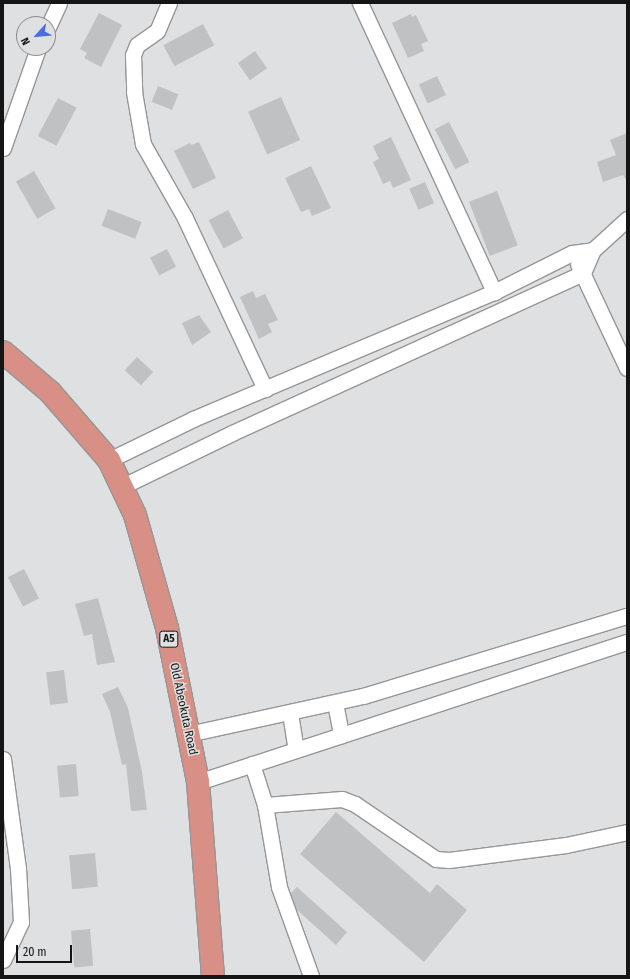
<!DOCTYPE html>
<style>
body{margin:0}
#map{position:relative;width:630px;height:979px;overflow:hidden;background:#dfe0e1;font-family:"Fira Sans Condensed",sans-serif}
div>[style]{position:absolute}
.building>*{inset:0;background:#c0c1c2;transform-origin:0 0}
.roads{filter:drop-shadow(1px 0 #969697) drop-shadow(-1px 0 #969697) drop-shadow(0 1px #969697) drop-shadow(0 -1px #969697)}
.minor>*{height:15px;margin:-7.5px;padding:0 7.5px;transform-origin:7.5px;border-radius:7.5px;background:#fff}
.trunk>*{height:22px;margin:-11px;padding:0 11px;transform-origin:11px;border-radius:11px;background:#d88f86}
span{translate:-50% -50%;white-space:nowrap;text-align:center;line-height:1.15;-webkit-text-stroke:3px #dfe0e1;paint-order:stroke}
.shield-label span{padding:1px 3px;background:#dfe0e1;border:1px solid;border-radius:3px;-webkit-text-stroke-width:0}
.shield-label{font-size:11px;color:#151516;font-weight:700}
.street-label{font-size:12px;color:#151516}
.frame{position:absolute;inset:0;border:4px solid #151516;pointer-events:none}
.north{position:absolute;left:16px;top:16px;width:40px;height:40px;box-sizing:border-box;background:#dfe0e1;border:1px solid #8e8f90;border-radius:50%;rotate:243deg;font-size:11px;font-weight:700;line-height:16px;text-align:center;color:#151516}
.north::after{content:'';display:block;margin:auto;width:14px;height:18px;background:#4a6de0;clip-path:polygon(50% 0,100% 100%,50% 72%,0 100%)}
.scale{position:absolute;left:16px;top:945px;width:56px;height:18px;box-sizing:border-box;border:2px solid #151516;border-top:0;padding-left:5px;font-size:12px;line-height:14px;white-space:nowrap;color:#151516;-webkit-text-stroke:3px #dfe0e1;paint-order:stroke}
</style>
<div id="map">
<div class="building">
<i style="clip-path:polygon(99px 13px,122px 25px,101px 67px,84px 58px,87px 53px,80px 49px)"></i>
<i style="clip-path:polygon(411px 14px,412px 17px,416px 15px,428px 41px,421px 44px,424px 51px,408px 58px,392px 23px)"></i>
<i style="left:203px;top:24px;width:24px;height:45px;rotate:62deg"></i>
<i style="left:255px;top:51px;width:21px;height:21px;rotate:55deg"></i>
<i style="left:437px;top:76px;width:21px;height:20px;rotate:65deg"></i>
<i style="left:158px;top:86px;width:22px;height:17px;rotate:22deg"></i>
<i style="left:281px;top:97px;width:47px;height:36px;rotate:66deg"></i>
<i style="left:58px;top:98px;width:21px;height:43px;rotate:28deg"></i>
<i style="left:449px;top:122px;width:45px;height:16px;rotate:63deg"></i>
<i style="clip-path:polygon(627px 133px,627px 181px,623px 175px,603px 182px,597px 162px,616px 155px,610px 140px)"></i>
<i style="clip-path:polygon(391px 137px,411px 180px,393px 188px,390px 181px,383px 184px,373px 162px,379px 159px,373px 146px)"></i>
<i style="clip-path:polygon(199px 142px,216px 178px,193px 189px,174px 151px,190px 143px,191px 145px)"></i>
<i style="clip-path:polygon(311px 166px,331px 208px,312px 216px,309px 209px,301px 212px,285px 178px)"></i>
<i style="left:34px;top:171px;width:43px;height:21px;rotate:60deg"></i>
<i style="left:425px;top:182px;width:23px;height:17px;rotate:67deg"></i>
<i style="left:497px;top:191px;width:58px;height:30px;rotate:69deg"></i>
<i style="left:108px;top:209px;width:36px;height:18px;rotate:21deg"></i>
<i style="left:228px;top:210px;width:32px;height:22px;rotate:62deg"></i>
<i style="left:167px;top:249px;width:20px;height:19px;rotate:63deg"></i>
<i style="clip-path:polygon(253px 291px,256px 298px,265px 294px,278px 320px,268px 324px,272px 332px,259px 339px,240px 297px)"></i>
<i style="clip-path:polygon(199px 315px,211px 332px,192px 345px,182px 323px)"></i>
<i style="left:137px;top:357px;width:22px;height:18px;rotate:43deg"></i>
<i style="left:24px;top:569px;width:33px;height:18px;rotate:63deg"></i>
<i style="clip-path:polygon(98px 598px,115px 662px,97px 665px,92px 634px,84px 636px,75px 604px)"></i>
<i style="left:64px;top:670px;width:33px;height:18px;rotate:83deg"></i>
<i style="clip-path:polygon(118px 687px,128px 708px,142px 772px,147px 810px,131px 811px,126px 764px,122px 765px,110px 712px,102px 694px)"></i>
<i style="left:76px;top:764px;width:32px;height:19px;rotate:85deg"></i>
<i style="clip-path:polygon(336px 812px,430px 893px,437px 884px,467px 910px,424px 962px,300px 854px)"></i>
<i style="left:95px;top:853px;width:34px;height:26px;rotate:85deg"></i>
<i style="clip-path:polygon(297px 887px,347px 932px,336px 945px,296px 909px,291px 893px)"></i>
<i style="left:90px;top:929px;width:37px;height:19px;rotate:85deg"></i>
</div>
<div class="roads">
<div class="minor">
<i style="left:169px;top:3px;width:30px;rotate:113deg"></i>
<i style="left:157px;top:31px;width:24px;rotate:145deg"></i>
<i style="left:137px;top:45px;width:11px;rotate:112deg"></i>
<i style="left:133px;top:55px;width:37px;rotate:88deg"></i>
<i style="left:134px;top:92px;width:53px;rotate:80.2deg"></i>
<i style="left:143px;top:144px;width:85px;rotate:60.4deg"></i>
<i style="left:185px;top:218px;width:189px;rotate:64.9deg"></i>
<i style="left:360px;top:3px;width:319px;rotate:65.1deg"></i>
<i style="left:48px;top:27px;width:26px;rotate:-65deg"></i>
<i style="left:3px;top:148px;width:106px;rotate:-70.7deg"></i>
<i style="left:578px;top:264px;width:115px;rotate:64.8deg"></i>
<i style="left:109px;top:460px;width:93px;rotate:-26deg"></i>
<i style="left:193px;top:419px;width:327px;rotate:-22.9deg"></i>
<i style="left:494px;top:292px;width:87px;rotate:-26.6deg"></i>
<i style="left:572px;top:253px;width:21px;rotate:-8deg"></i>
<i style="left:121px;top:487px;width:123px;rotate:-25.9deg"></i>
<i style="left:232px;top:433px;width:386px;rotate:-24.5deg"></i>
<i style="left:583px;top:273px;width:25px;rotate:-67deg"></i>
<i style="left:593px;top:250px;width:46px;rotate:-42.4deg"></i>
<i style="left:335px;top:703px;width:33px;rotate:79deg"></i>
<i style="left:290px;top:713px;width:37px;rotate:81deg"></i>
<i style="left:188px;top:734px;width:179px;rotate:-12.3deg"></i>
<i style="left:363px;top:696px;width:276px;rotate:-16.9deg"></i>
<i style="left:3px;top:759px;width:110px;rotate:82.2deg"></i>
<i style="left:18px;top:868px;width:54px;rotate:86.8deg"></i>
<i style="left:21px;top:922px;width:42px;rotate:115.3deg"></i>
<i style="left:252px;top:764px;width:43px;rotate:72.4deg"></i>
<i style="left:265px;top:805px;width:83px;rotate:80.3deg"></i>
<i style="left:279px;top:887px;width:95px;rotate:70.2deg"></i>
<i style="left:198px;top:782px;width:451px;rotate:-18.1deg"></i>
<i style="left:265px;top:805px;width:77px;rotate:-4.5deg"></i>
<i style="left:342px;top:799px;width:14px;rotate:21deg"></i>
<i style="left:355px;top:804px;width:98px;rotate:34.2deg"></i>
<i style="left:436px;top:859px;width:13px;rotate:4deg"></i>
<i style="left:449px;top:860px;width:118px;rotate:-7.3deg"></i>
<i style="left:566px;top:845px;width:62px;rotate:-12deg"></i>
</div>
<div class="trunk">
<i style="left:3px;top:352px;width:62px;rotate:40.4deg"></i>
<i style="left:50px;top:392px;width:90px;rotate:49.1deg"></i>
<i style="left:109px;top:460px;width:61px;rotate:64.7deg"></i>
<i style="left:135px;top:515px;width:117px;rotate:74.2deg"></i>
<i style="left:167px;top:628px;width:157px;rotate:78.6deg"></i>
<i style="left:198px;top:782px;width:195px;rotate:85.6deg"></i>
</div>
</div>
<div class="shield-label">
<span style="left:169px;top:639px">A5</span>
</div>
<div class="street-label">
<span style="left:183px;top:709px;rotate:78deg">Old Abeokuta Road</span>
</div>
<div class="frame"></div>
<div class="north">N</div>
<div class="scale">20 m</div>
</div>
